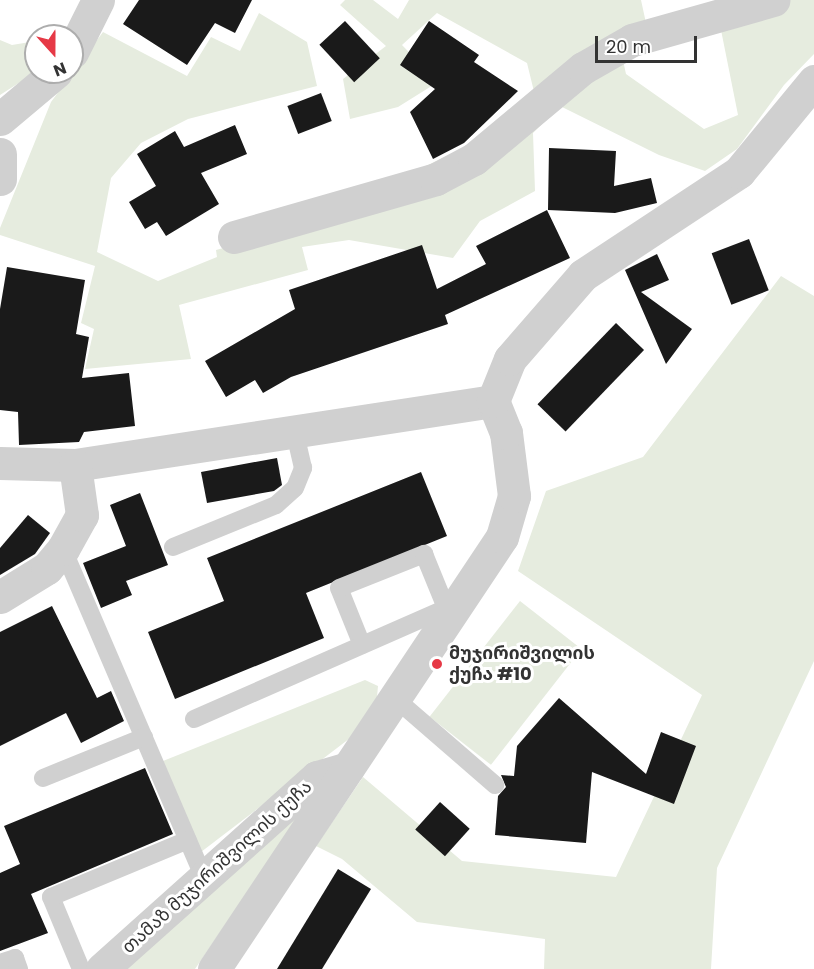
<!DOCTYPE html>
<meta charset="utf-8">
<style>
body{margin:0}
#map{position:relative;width:814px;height:969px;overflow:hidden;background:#fff;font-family:Poppins,"Noto Sans Georgian",sans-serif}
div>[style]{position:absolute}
.green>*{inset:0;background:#e6ecdf;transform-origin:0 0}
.building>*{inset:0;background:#1a1a1a;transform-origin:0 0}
.service>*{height:18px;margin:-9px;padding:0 9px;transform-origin:9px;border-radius:9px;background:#d0d0d0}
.minor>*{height:33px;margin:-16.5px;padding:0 16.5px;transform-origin:16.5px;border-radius:16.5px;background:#d0d0d0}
.dots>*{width:16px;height:16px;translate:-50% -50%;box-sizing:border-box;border:3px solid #fff;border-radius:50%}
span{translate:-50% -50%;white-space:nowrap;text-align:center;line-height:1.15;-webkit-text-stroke:6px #fff;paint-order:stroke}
.poi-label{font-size:18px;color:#333;font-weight:700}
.left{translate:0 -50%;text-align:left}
.street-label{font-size:18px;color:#333}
.north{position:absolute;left:24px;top:24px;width:60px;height:60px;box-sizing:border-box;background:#fff;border:2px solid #adadad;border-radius:50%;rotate:159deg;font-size:16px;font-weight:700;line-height:24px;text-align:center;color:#333}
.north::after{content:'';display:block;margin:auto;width:21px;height:27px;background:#e63946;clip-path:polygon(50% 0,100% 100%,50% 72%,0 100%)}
.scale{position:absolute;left:595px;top:36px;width:102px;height:27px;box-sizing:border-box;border:3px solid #333;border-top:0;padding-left:8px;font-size:18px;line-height:21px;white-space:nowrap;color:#333;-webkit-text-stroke:4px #fff;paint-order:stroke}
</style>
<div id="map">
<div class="green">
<i style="clip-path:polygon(345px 0,373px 0,398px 19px,409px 0,641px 0,646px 23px,617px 33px,626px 74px,704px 129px,738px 115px,715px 0,814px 0,814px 54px,784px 85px,737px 149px,705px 171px,659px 155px,560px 106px,533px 133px,535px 191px,480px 221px,453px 258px,349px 240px,302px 247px,308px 270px,179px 305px,191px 359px,85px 369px,94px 329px,81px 323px,95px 266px,0 235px,0 228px,51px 102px,103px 32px,187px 76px,211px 37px,240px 51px,259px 13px,307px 42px,317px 86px,188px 119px,141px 143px,111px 178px,97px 252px,158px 281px,217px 257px,216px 250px,296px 228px,539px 112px,527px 63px,437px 13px,402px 45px,438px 82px,398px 107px,350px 119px,343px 79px,386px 46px,340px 5px)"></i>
<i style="clip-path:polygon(0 40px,12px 45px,36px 41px,36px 72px,0 95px)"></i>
<i style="clip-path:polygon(781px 276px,814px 296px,814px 661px,717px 868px,711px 969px,544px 969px,545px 939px,417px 922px,342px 859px,316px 846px,363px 777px,462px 861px,616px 877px,702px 695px,518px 571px,546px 491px,643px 457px)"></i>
<i style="left:520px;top:601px;width:78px;height:147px;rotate:38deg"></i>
<i style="clip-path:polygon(365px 680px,378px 686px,375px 719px,201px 852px,163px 761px)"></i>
<i style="clip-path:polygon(314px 794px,195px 969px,127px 969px)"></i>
</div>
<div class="building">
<i style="clip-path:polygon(139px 0,252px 0,235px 33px,215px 23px,187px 65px,123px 24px)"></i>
<i style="left:345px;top:21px;width:51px;height:35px;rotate:47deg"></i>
<i style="clip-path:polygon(429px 21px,479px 55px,474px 62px,518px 91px,464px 143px,433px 159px,410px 112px,435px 89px,400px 65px)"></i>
<i style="left:321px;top:93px;width:30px;height:36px;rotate:69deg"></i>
<i style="clip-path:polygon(235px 125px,247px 154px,201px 173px,219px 204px,166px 236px,157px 222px,145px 229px,129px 202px,156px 186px,137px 154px,175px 131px,184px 147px)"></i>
<i style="clip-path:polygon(549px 148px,616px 151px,614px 186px,651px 178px,657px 203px,615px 213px,548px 210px)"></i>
<i style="clip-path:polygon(547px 210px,570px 258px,445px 315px,448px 324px,291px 377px,263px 393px,255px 380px,226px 397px,205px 361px,295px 309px,289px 290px,422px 245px,437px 289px,486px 264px,476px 246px)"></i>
<i style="left:749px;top:239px;width:55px;height:40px;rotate:69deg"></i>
<i style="clip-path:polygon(657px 254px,669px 280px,641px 292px,692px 329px,666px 364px,625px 270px)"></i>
<i style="clip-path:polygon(7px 267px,85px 280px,76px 334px,89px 337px,82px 378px,129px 373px,135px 426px,84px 432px,79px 442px,19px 445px,18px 412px,0 410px,0 309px)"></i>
<i style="left:616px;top:323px;width:39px;height:113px;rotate:44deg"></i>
<i style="clip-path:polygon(277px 458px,282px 485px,274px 491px,207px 503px,201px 472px)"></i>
<i style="clip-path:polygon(421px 472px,447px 536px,306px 593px,324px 638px,175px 699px,148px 632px,224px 601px,207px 558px)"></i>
<i style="clip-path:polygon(140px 493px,168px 565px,126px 581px,132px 595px,101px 608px,83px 563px,126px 546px,110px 505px)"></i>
<i style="clip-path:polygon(28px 515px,50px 533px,35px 554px,0 575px,0 548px)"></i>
<i style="clip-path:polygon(52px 606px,97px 698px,111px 691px,124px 721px,81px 743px,66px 713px,0 746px,0 632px)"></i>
<i style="clip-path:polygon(559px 698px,646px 774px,661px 732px,696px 746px,674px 804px,592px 772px,586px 843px,495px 835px,498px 796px,506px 787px,501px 775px,514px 776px,517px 746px)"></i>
<i style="clip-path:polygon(145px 768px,173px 834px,31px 894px,48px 933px,0 951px,0 873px,20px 864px,4px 826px)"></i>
<i style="left:440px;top:802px;width:40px;height:37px;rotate:42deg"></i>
<i style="clip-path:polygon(338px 869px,371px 889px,322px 969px,277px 969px)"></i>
</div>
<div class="service">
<i style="left:173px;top:547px;width:111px;rotate:-22.2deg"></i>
<i style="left:276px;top:505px;width:25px;rotate:-42deg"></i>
<i style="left:295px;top:488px;width:22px;rotate:-68deg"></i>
<i style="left:303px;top:468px;width:37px;rotate:-103deg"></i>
<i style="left:63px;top:549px;width:358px;rotate:66.8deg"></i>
<i style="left:362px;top:645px;width:61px;rotate:-112deg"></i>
<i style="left:339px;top:588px;width:92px;rotate:-21.8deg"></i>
<i style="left:424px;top:554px;width:58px;rotate:67.8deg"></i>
<i style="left:397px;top:700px;width:130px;rotate:40.9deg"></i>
<i style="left:194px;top:719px;width:281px;rotate:-23.7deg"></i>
<i style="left:43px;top:778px;width:109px;rotate:-22.1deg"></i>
<i style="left:0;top:963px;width:16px;rotate:-18deg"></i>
<i style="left:15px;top:958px;width:12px;rotate:70deg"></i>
<i style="left:81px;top:969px;width:78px;rotate:-112.6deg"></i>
<i style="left:51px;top:897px;width:148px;rotate:-22.6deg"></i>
</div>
<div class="minor">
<i style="left:72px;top:52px;width:58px;rotate:-63.4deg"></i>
<i style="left:0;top:119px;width:73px;rotate:-40deg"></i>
<i style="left:0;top:154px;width:25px;rotate:90deg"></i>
<i style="left:234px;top:237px;width:210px;rotate:-16deg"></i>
<i style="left:436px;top:179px;width:43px;rotate:-27.8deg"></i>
<i style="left:474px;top:159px;width:142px;rotate:-39.9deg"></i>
<i style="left:583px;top:68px;width:56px;rotate:-29.7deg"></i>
<i style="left:632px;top:40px;width:147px;rotate:-15.8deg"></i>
<i style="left:0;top:463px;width:75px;rotate:1.5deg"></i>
<i style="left:75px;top:465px;width:423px;rotate:-8.7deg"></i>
<i style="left:0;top:597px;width:55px;rotate:-31.7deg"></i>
<i style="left:47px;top:568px;width:25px;rotate:-50deg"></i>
<i style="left:63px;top:549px;width:39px;rotate:-61deg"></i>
<i style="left:82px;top:515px;width:50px;rotate:-98deg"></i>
<i style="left:102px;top:969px;width:288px;rotate:-41.8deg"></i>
<i style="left:317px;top:777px;width:32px;rotate:-16deg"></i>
<i style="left:214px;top:969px;width:519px;rotate:-56.31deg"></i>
<i style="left:502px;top:537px;width:43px;rotate:-73.7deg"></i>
<i style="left:514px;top:496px;width:64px;rotate:-97.2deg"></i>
<i style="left:506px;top:433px;width:35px;rotate:-112deg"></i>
<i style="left:493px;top:401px;width:45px;rotate:-68deg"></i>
<i style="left:510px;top:359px;width:111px;rotate:-49deg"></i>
<i style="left:583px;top:275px;width:187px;rotate:-33.4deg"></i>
<i style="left:739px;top:172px;width:118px;rotate:-50.5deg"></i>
</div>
<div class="dots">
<i style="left:437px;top:664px;background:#e63946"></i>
</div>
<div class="poi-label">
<span class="left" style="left:449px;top:664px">მუჯირიშვილის<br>ქუჩა #10</span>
</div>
<div class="street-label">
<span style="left:217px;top:867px;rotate:-42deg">თამაზ მუჯირიშვილის ქუჩა</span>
</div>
<div class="north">N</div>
<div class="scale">20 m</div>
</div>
